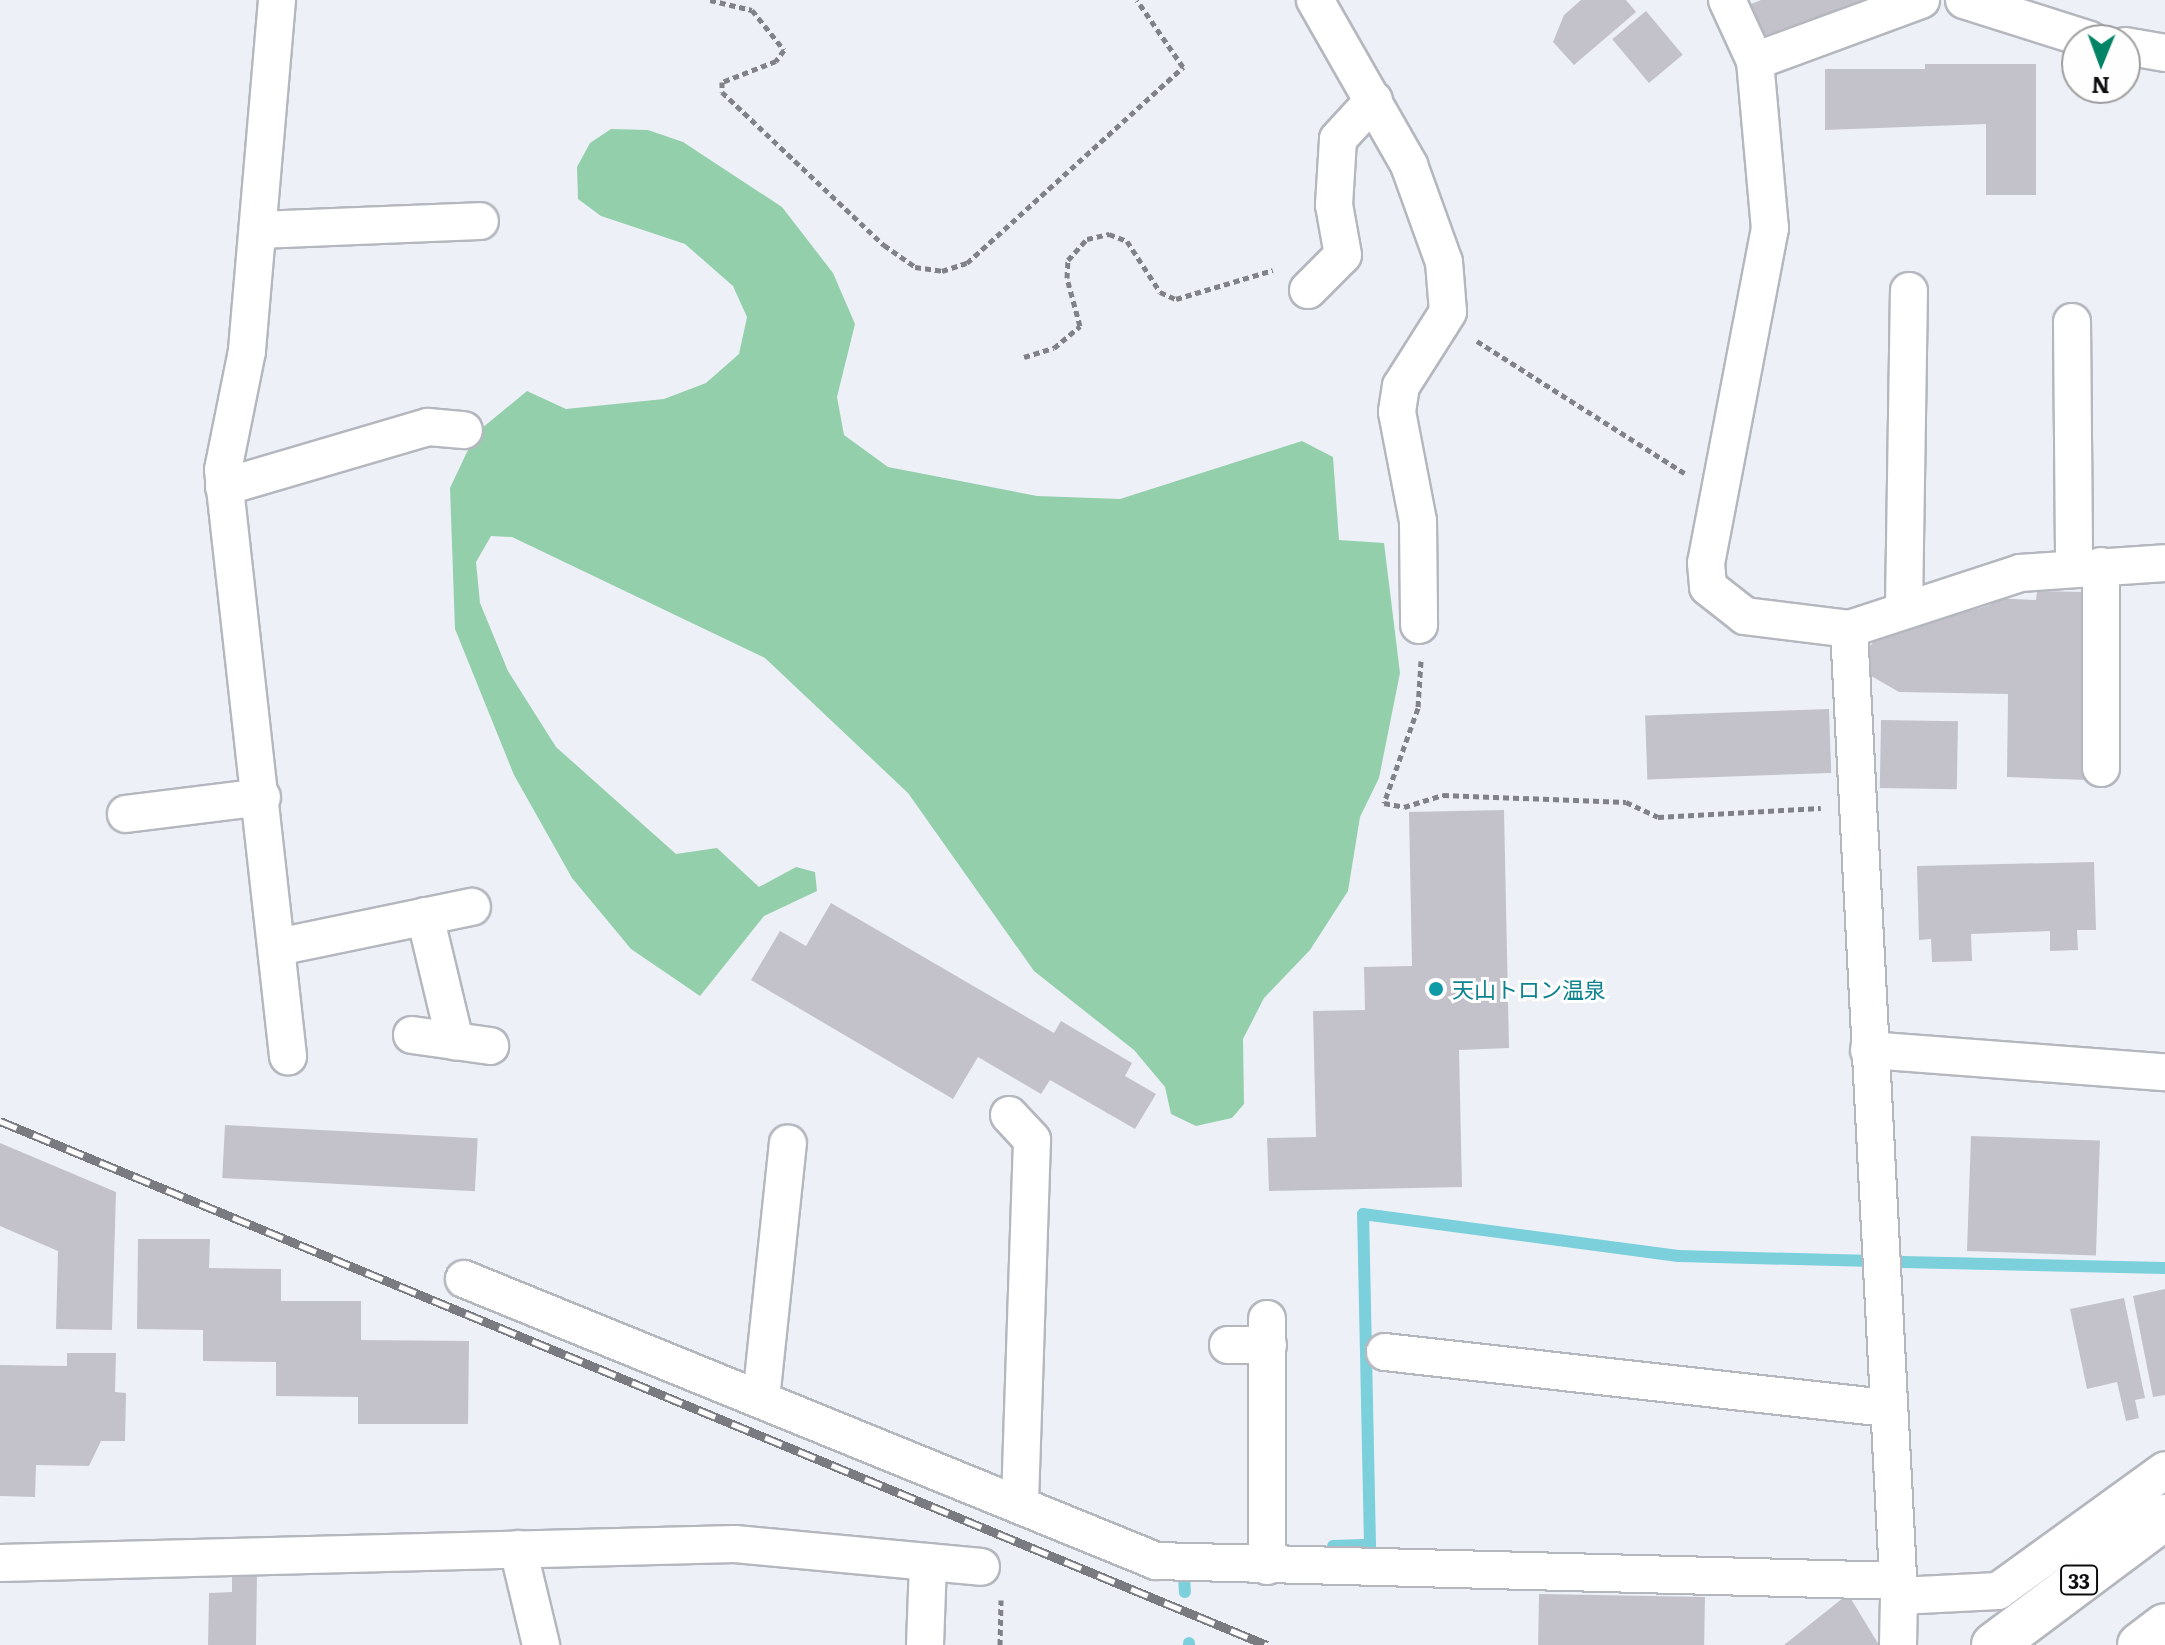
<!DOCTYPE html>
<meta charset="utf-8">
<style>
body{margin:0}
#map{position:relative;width:2165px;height:1645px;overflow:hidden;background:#eef0f8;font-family:Literata,"Noto Sans JP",serif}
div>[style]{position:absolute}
.green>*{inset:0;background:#93cfab}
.stream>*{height:12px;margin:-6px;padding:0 6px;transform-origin:6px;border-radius:6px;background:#7bd0dc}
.building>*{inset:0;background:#c3c2ca;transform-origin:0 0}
.path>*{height:5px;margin-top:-2.5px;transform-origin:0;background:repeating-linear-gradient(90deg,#808287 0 6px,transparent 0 10px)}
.roads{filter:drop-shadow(2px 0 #b5b7bf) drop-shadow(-2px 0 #b5b7bf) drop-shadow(0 2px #b5b7bf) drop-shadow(0 -2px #b5b7bf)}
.minor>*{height:36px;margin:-18px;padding:0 18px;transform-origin:18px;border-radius:18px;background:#fff}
.trunk>*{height:44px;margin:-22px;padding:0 22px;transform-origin:22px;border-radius:22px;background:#fff}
.rail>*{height:9px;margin-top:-4.5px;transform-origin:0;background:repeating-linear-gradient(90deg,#fefefe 0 18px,#7a7b81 0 36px);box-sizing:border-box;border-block:2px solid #7a7b81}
.dots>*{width:22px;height:22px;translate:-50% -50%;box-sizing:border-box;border:4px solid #fefefe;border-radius:50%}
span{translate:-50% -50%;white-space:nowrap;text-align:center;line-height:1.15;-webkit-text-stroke:6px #fefefe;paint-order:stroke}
.shield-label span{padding:2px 6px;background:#fefefe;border:2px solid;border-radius:6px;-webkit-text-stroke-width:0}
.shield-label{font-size:20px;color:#0d0e11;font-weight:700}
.culture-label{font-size:22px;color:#0d838f}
.left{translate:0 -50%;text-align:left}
.north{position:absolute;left:2061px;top:24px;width:80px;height:80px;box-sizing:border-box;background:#fefefe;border:2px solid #9e9e9f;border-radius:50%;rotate:181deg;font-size:22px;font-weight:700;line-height:32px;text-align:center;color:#0d0e11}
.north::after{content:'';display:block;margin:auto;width:28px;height:36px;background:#028567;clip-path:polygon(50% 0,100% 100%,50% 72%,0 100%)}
</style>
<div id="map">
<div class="green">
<i style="clip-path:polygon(611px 129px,648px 130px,683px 142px,782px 207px,833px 273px,855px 324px,837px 397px,844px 435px,888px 467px,1037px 496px,1120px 499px,1302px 441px,1333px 457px,1339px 540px,1384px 543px,1400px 673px,1379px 778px,1360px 817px,1348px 891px,1310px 950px,1264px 998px,1243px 1039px,1244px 1104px,1232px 1118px,1196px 1126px,1171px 1114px,1165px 1087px,1134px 1050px,1034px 971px,908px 793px,765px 658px,512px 537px,491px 536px,476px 562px,480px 603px,508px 671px,556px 747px,676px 854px,717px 848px,759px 887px,796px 867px,815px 872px,817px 891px,764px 916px,700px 996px,631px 949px,572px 878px,514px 775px,455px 629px,450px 488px,476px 433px,527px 391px,566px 409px,664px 399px,706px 383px,739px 354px,747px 317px,733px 286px,685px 244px,601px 216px,578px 199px,577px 167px,590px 143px)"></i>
</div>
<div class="stream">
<i style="left:1903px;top:1262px;width:262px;rotate:1.3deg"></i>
<i style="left:1333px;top:1546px;width:37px;rotate:-2deg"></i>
<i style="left:1370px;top:1545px;width:331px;rotate:-91.2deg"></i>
<i style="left:1363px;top:1214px;width:318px;rotate:7.6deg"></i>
<i style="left:1678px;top:1256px;width:185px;rotate:1.5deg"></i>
<i style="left:1184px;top:1575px;width:17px;rotate:87deg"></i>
<i style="left:1189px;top:1643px;width:2px;rotate:90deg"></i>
</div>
<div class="building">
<i style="clip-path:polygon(1581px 0,1626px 0,1636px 12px,1574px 65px,1553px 42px,1564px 15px)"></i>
<i style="clip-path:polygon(1761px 0,1864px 0,1765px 38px,1751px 4px)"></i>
<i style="left:1646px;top:11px;width:57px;height:44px;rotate:50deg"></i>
<i style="clip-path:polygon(1925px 64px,2036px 64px,2036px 195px,1986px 195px,1986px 124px,1825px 130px,1825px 69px,1925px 69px)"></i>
<i style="clip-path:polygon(2037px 591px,2088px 592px,2087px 780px,2007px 777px,2008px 694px,1899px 692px,1866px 673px,1869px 647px,1878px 637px,1990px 605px,1992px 598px,2036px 600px)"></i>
<i style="left:1829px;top:709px;width:64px;height:184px;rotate:88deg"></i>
<i style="left:1881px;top:720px;width:77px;height:68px;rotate:1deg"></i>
<i style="clip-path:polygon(1504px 810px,1509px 1048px,1459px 1050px,1462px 1187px,1269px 1191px,1267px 1138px,1316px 1137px,1313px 1011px,1365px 1010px,1364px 967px,1412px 966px,1409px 812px)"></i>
<i style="clip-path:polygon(2094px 862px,2096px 930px,2077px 930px,2078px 950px,2050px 951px,2050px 931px,1971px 934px,1972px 961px,1932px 962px,1931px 939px,1919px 940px,1917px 866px)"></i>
<i style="clip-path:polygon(831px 903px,1054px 1033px,1061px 1021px,1132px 1063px,1125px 1076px,1156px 1094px,1135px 1129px,1050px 1080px,1041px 1094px,978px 1057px,953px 1099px,751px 980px,780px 931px,806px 946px)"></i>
<i style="left:225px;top:1125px;width:253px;height:53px;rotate:3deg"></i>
<i style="left:1971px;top:1136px;width:129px;height:115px;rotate:2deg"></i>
<i style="clip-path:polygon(0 1143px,116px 1192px,112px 1330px,56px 1329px,58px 1251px,0 1226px)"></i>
<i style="clip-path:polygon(138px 1239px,210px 1239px,209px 1268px,281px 1269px,281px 1301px,361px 1301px,361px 1340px,469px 1341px,468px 1424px,358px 1424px,358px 1397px,276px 1396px,276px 1362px,203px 1361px,203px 1330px,137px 1329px)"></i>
<i style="clip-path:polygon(2165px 1289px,2165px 1395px,2153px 1397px,2133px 1296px)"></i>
<i style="clip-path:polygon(2124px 1298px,2145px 1398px,2135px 1400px,2139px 1418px,2126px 1421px,2117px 1382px,2087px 1389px,2070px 1309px)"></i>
<i style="clip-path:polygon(67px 1353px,116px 1353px,115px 1392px,126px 1393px,125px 1441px,101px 1441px,89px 1466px,36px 1465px,35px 1497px,0 1496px,0 1365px,67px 1366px)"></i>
<i style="clip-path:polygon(232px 1572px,257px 1573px,256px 1645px,208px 1645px,209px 1593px,232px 1592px)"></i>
<i style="left:1539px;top:1594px;width:166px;height:51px;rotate:1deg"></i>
<i style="clip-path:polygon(1848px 1594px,1879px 1645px,1784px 1645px)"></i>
</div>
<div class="path">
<i style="left:710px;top:0;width:43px;rotate:13.4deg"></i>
<i style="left:752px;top:10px;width:51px;rotate:51.3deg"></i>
<i style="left:784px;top:50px;width:14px;rotate:126deg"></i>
<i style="left:776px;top:61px;width:58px;rotate:158.7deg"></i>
<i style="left:722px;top:82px;width:10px;rotate:90deg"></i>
<i style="left:722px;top:92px;width:223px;rotate:43.4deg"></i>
<i style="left:884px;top:245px;width:38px;rotate:35deg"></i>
<i style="left:915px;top:267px;width:27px;rotate:8deg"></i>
<i style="left:942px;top:271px;width:26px;rotate:-18deg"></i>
<i style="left:967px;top:263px;width:292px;rotate:-42.2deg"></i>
<i style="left:1183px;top:67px;width:81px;rotate:-124.5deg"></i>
<i style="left:1477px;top:341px;width:246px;rotate:32.5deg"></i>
<i style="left:1024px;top:357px;width:31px;rotate:-17deg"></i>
<i style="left:1054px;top:348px;width:34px;rotate:-40deg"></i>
<i style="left:1080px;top:326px;width:50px;rotate:-105.2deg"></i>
<i style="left:1067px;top:278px;width:18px;rotate:-87deg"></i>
<i style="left:1068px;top:260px;width:28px;rotate:-48deg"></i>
<i style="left:1087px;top:239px;width:23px;rotate:-13deg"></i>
<i style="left:1109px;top:234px;width:19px;rotate:21deg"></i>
<i style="left:1127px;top:241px;width:61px;rotate:57.1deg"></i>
<i style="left:1160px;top:292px;width:17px;rotate:24deg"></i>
<i style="left:1176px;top:299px;width:101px;rotate:-16.6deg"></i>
<i style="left:1421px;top:661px;width:47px;rotate:93.7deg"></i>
<i style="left:1418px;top:708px;width:101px;rotate:109.7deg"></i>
<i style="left:1384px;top:803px;width:20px;rotate:11deg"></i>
<i style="left:1404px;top:807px;width:41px;rotate:-17.1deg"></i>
<i style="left:1443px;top:795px;width:183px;rotate:2.2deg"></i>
<i style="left:1626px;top:802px;width:35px;rotate:25deg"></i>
<i style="left:1658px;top:817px;width:163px;rotate:-3.2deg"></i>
<i style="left:1000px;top:1645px;width:45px;rotate:-88.7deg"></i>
</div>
<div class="roads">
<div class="minor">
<i style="left:277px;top:0;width:352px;rotate:94.9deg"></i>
<i style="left:247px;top:351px;width:121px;rotate:101.4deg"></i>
<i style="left:223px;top:470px;width:590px;rotate:83.67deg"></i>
<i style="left:1315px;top:0;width:190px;rotate:60.3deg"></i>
<i style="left:1409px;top:165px;width:103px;rotate:70.2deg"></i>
<i style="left:1444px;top:262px;width:50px;rotate:85.4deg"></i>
<i style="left:1448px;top:312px;width:88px;rotate:122.4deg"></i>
<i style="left:1401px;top:386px;width:26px;rotate:99deg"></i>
<i style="left:1397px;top:412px;width:111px;rotate:79.1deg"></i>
<i style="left:1418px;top:521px;width:104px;rotate:89.4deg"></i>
<i style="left:1727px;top:0;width:67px;rotate:65.3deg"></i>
<i style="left:1755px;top:61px;width:168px;rotate:84.9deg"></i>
<i style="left:1770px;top:228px;width:341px;rotate:100.8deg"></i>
<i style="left:1706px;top:563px;width:24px;rotate:85deg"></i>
<i style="left:1708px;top:587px;width:47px;rotate:38.1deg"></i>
<i style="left:1745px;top:616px;width:105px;rotate:7.1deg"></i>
<i style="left:1849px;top:629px;width:968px;rotate:87.04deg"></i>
<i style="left:1964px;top:0;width:132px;rotate:17.6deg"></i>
<i style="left:2125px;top:46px;width:41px;rotate:9.9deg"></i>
<i style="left:1755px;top:61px;width:177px;rotate:-20.2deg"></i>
<i style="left:258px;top:230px;width:222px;rotate:-2.3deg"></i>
<i style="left:1308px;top:290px;width:49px;rotate:-45deg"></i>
<i style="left:1343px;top:255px;width:51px;rotate:-100.2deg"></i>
<i style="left:1334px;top:205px;width:66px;rotate:-86.5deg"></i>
<i style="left:1338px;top:139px;width:53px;rotate:-47.3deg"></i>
<i style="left:2072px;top:322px;width:245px;rotate:89.5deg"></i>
<i style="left:224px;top:487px;width:213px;rotate:-16.4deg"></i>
<i style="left:428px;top:427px;width:36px;rotate:5deg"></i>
<i style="left:1904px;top:607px;width:316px;rotate:-89.1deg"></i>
<i style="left:1849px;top:629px;width:180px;rotate:-18.1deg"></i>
<i style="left:2020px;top:573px;width:145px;rotate:-3.9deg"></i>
<i style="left:2101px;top:768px;width:202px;rotate:-90deg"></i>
<i style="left:126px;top:814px;width:137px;rotate:-7.1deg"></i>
<i style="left:425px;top:916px;width:129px;rotate:76.5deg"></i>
<i style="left:278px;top:947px;width:198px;rotate:-11.7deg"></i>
<i style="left:412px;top:1035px;width:79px;rotate:8deg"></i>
<i style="left:1869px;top:1050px;width:297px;rotate:4.3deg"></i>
<i style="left:1009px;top:1115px;width:34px;rotate:47deg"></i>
<i style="left:1032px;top:1140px;width:365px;rotate:91.9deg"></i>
<i style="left:464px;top:1279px;width:747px;rotate:22.17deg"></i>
<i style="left:1156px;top:1561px;width:742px;rotate:1.54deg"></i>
<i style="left:1228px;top:1345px;width:40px"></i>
<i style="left:1385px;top:1352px;width:504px;rotate:6.38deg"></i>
<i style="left:761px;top:1399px;width:257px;rotate:-84deg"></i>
<i style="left:518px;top:1549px;width:99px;rotate:76.5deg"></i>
<i style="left:0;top:1563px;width:735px;rotate:-1.48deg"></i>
<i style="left:735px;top:1544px;width:247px;rotate:5.3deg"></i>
<i style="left:1267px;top:1566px;width:247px;rotate:-90deg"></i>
<i style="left:925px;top:1645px;width:83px;rotate:-87.9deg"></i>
<i style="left:1898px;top:1645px;width:49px;rotate:-88.8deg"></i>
<i style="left:1899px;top:1596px;width:99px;rotate:-2.9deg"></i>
<i style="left:1998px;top:1591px;width:206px;rotate:-35.9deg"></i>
</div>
<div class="trunk">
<i style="left:1994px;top:1645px;width:214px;rotate:-36.8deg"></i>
<i style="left:2140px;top:1645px;width:31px;rotate:-37deg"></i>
</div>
</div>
<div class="rail">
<i style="left:0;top:1121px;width:1371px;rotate:22.47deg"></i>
</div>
<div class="dots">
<i style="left:1436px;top:989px;background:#0f9aa8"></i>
</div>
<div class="shield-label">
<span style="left:2079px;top:1580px">33</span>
</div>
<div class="culture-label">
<span class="left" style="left:1452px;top:989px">天山トロン温泉</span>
</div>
<div class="north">N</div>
</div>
